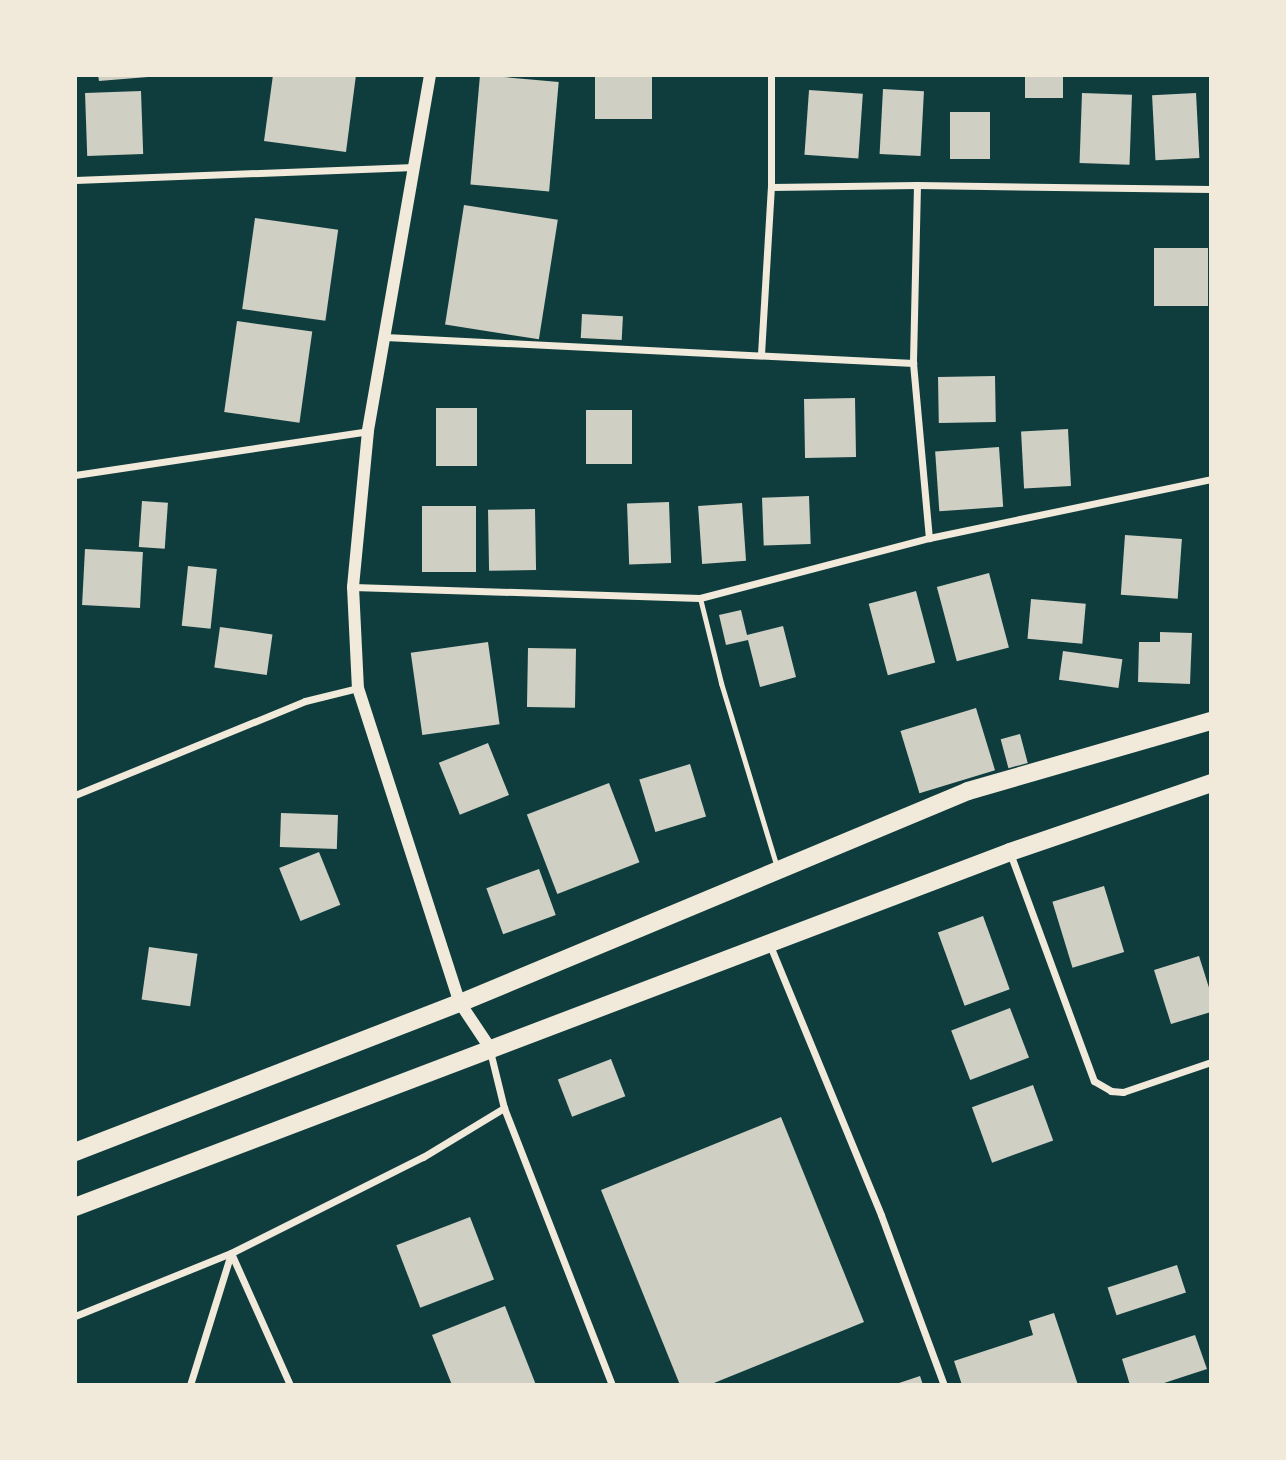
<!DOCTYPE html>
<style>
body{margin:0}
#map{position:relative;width:1286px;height:1460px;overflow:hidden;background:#0f3d3e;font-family:"PT Serif",serif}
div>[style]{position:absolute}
.building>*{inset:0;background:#cfcfc3;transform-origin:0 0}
.service>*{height:5px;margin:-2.5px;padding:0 2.5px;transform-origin:2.5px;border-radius:2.5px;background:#f1e9da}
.minor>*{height:7px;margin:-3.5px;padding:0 3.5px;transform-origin:3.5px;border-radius:3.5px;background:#f1e9da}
.tertiary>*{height:12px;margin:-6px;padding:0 6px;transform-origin:6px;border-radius:6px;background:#f1e9da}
.primary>*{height:18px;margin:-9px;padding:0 9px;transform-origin:9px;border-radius:9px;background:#f1e9da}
span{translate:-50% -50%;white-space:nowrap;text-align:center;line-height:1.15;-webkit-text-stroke:7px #f1e9da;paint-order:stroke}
.frame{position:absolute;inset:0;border:77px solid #f1e9da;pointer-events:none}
</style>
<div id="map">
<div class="building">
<i style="clip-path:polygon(98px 75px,148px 75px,148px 77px,99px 81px)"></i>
<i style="clip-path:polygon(273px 75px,356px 75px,346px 152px,264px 141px)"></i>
<i style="left:480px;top:75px;width:79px;height:110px;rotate:5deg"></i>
<i style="left:595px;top:75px;width:57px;height:44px"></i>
<i style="left:1025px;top:75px;width:38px;height:23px"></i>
<i style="left:883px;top:89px;width:41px;height:65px;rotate:3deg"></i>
<i style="left:809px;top:90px;width:54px;height:65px;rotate:4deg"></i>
<i style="left:141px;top:91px;width:63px;height:56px;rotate:88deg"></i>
<i style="left:1082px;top:93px;width:50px;height:70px;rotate:2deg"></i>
<i style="left:1196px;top:93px;width:65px;height:44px;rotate:87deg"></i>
<i style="left:950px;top:112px;width:40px;height:47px"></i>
<i style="left:464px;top:205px;width:95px;height:121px;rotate:9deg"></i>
<i style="left:255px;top:218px;width:84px;height:92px;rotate:8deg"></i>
<i style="left:1154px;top:248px;width:54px;height:58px"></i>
<i style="left:582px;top:314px;width:41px;height:24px;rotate:3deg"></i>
<i style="left:237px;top:321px;width:76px;height:92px;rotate:8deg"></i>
<i style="left:995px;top:376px;width:46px;height:57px;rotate:89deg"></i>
<i style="left:855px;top:398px;width:59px;height:51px;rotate:89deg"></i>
<i style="left:436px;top:408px;width:41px;height:58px"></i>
<i style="left:586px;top:410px;width:46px;height:54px"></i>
<i style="left:1068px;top:429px;width:57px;height:47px;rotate:87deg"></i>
<i style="left:999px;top:447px;width:60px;height:64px;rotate:86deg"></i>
<i style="left:809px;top:496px;width:48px;height:47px;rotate:88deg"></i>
<i style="left:142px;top:501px;width:26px;height:46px;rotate:4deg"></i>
<i style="left:669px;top:502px;width:61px;height:42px;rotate:88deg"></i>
<i style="left:742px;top:503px;width:58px;height:44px;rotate:86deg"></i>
<i style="left:422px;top:506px;width:54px;height:66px"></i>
<i style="left:535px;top:509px;width:61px;height:47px;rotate:89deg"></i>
<i style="left:1125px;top:535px;width:57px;height:60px;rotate:4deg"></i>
<i style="left:85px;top:549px;width:58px;height:56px;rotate:3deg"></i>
<i style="left:188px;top:566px;width:29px;height:60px;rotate:6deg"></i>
<i style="left:989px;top:573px;width:77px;height:54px;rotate:75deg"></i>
<i style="left:916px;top:591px;width:74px;height:49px;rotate:75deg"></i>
<i style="left:1031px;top:599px;width:55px;height:40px;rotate:5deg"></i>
<i style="clip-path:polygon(741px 610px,747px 635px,783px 626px,796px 677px,760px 687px,748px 640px,726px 645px,719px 615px)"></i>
<i style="left:220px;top:627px;width:53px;height:41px;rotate:8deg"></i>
<i style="clip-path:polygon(1160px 632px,1192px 633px,1190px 684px,1138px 682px,1139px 642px,1160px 642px)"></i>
<i style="left:488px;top:642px;width:83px;height:78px;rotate:82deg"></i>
<i style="left:528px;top:648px;width:48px;height:59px;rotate:1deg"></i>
<i style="left:1063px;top:651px;width:60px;height:29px;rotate:8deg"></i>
<i style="left:976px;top:708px;width:65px;height:79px;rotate:73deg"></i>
<i style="left:1020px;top:734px;width:30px;height:20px;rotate:75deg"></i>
<i style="left:488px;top:743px;width:56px;height:53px;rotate:68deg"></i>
<i style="left:690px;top:764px;width:55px;height:53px;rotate:73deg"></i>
<i style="left:609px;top:783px;width:85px;height:88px;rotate:69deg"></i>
<i style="left:281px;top:813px;width:57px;height:34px;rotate:2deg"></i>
<i style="left:319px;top:852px;width:57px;height:43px;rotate:68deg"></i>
<i style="left:539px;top:869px;width:49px;height:56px;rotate:70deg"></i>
<i style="left:1104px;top:886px;width:69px;height:54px;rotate:73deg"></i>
<i style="left:983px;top:916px;width:78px;height:48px;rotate:70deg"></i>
<i style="left:149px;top:947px;width:49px;height:53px;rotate:8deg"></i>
<i style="clip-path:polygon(1199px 956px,1211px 994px,1211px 1012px,1171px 1024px,1154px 970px)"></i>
<i style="left:1010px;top:1008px;width:53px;height:63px;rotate:69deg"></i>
<i style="left:611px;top:1059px;width:40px;height:57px;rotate:69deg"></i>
<i style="left:1033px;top:1085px;width:59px;height:65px;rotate:70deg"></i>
<i style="clip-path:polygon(781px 1117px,864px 1322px,709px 1385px,680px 1385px,601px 1190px)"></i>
<i style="left:470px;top:1217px;width:67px;height:79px;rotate:69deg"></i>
<i style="left:1177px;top:1265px;width:29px;height:73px;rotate:72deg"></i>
<i style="clip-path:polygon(505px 1306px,536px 1385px,452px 1385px,432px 1335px)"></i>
<i style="clip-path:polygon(1054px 1313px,1078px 1385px,962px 1385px,954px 1361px,1033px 1335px,1029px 1321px)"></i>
<i style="clip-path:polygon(1195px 1335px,1207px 1369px,1158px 1385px,1130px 1385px,1122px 1359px)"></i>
<i style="clip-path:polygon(920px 1376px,923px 1385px,896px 1385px,896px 1384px)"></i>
</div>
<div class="service">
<i style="left:700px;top:598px;width:88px;rotate:76.1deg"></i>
<i style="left:721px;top:683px;width:192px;rotate:73.1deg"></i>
</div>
<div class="minor">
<i style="left:75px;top:180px;width:339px;rotate:-2.2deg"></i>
<i style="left:917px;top:185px;width:178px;rotate:91.3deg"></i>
<i style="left:913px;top:363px;width:176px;rotate:84.8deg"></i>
<i style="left:771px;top:187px;width:146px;rotate:-0.8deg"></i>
<i style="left:917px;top:185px;width:294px;rotate:0.8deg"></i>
<i style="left:385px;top:337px;width:529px;rotate:2.82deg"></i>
<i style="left:761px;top:354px;width:167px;rotate:-86.6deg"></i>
<i style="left:771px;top:187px;width:112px;rotate:-90deg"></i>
<i style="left:75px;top:475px;width:296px;rotate:-8.5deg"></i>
<i style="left:353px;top:587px;width:347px;rotate:1.8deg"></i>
<i style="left:700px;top:598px;width:237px;rotate:-14.7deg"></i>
<i style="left:929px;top:538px;width:288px;rotate:-11.8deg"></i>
<i style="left:75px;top:795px;width:248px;rotate:-22.2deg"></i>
<i style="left:305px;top:701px;width:55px;rotate:-13.8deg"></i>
<i style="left:1010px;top:853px;width:243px;rotate:69.8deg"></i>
<i style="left:1094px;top:1081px;width:20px;rotate:30deg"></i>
<i style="left:1111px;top:1091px;width:12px;rotate:5deg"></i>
<i style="left:1123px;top:1092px;width:93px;rotate:-18.8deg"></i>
<i style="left:769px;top:943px;width:294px;rotate:67.6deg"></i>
<i style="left:881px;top:1215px;width:181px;rotate:69.7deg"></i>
<i style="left:490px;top:1051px;width:59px;rotate:76.2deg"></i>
<i style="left:504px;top:1108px;width:297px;rotate:68.7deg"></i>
<i style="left:231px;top:1253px;width:145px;rotate:65.9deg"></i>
<i style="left:75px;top:1316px;width:168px;rotate:-22deg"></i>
<i style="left:231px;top:1253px;width:215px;rotate:-26.6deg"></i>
<i style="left:423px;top:1157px;width:95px;rotate:-31.2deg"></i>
<i style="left:190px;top:1385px;width:138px;rotate:-72.7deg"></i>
</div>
<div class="tertiary">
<i style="left:430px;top:75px;width:361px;rotate:99.9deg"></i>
<i style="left:368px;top:431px;width:157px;rotate:95.5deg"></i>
<i style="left:353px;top:587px;width:101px;rotate:87.2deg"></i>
<i style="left:358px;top:688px;width:331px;rotate:72.1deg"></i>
<i style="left:460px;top:1003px;width:54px;rotate:56.3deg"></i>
</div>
<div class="primary">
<i style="left:75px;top:1152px;width:413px;rotate:-21.2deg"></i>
<i style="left:460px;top:1003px;width:550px;rotate:-22.65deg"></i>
<i style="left:968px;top:791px;width:253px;rotate:-16.1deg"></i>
<i style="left:75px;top:1207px;width:1000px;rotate:-20.79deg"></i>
<i style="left:1010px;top:852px;width:213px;rotate:-18.9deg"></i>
</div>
<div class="frame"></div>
</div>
